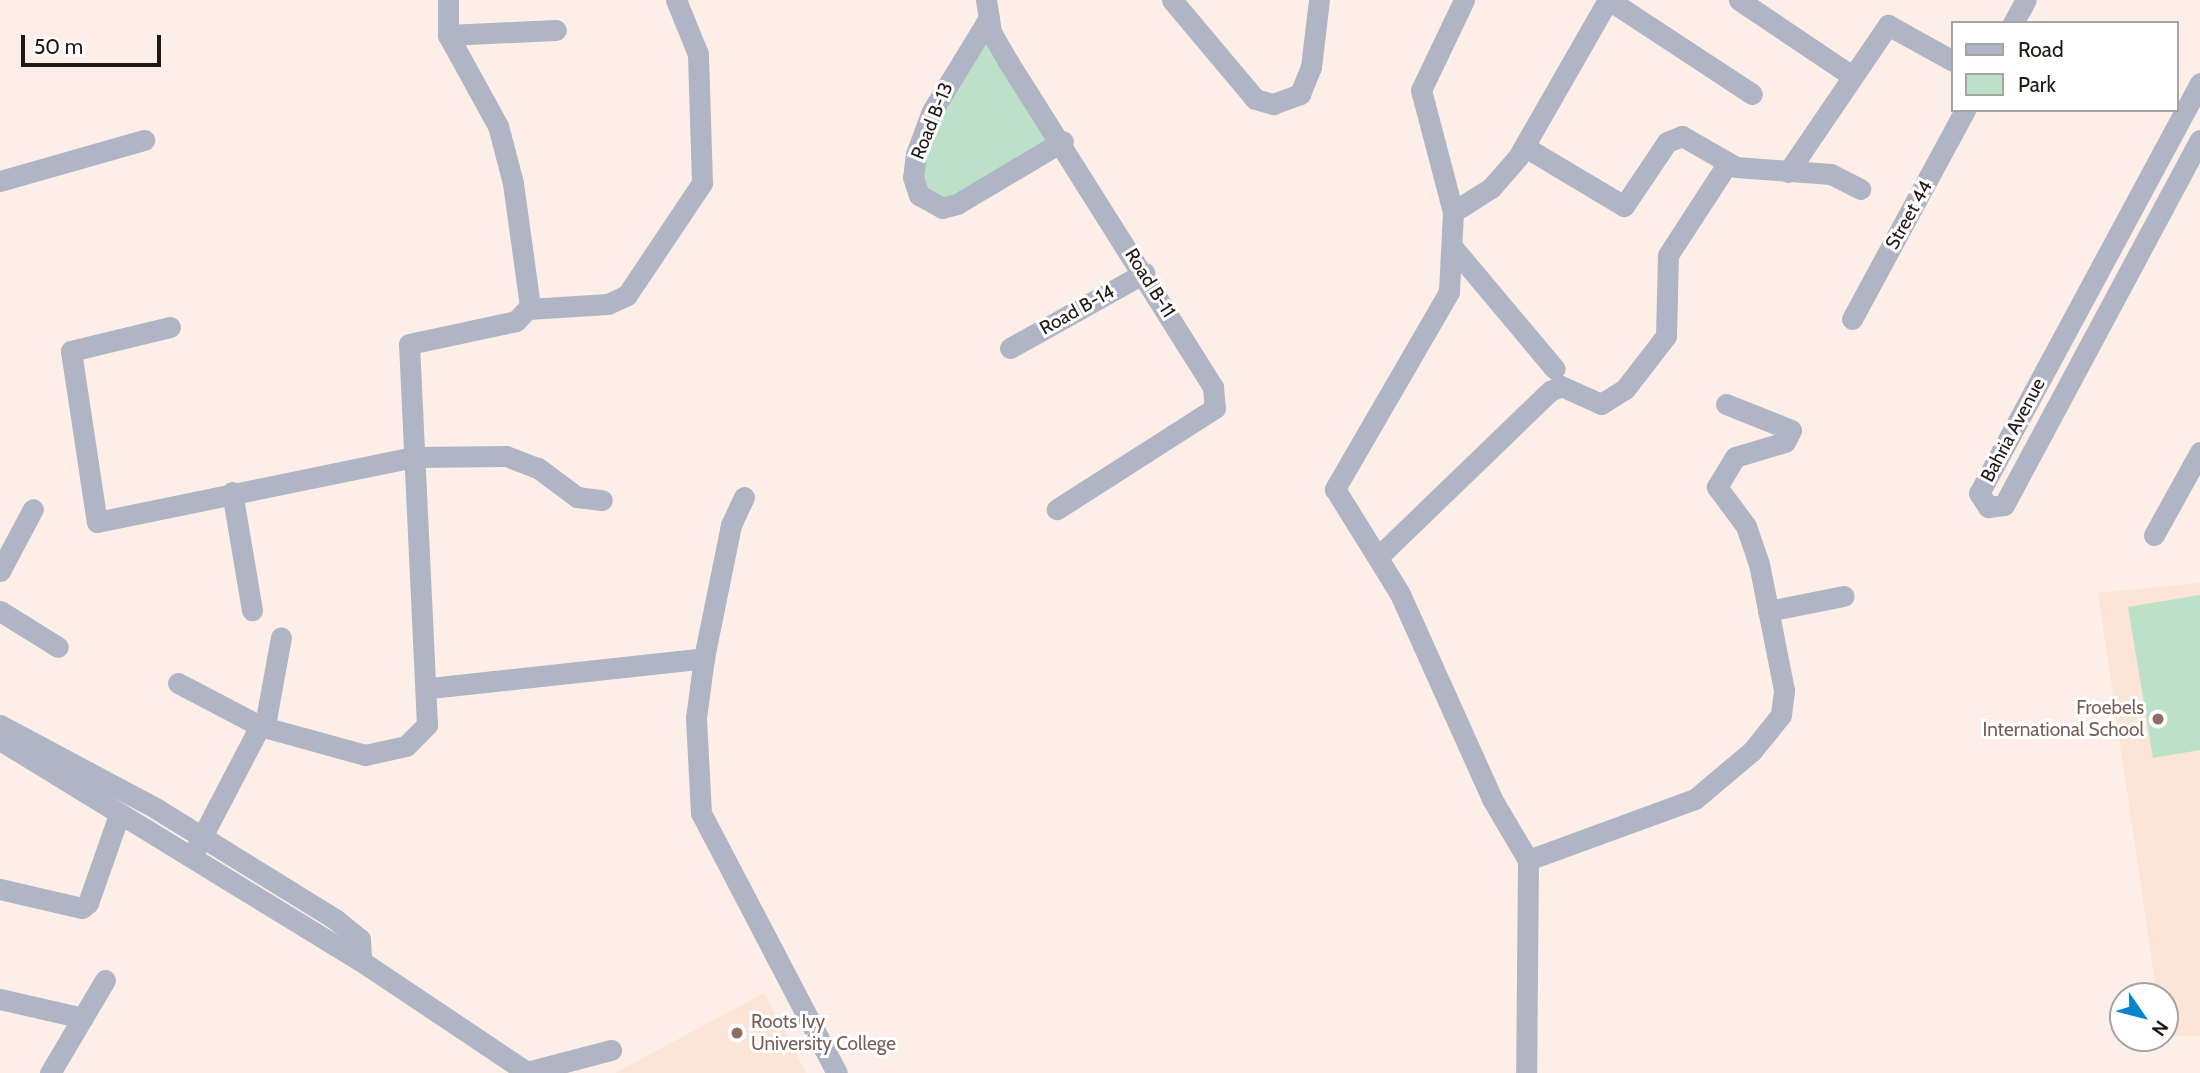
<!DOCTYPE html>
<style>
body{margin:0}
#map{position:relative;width:2200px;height:1073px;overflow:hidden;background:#fdefe7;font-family:Cabin,sans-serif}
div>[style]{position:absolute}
.built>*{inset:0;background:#fce4d6}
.green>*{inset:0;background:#bce0c8}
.minor>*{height:21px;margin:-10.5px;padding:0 10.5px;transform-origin:10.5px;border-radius:10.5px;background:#afb5c5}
.dots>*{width:19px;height:19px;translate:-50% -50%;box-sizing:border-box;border:4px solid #fff;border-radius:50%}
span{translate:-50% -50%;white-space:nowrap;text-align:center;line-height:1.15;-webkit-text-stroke:6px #fff;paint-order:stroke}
.street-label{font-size:19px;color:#201814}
.education-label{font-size:19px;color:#785e54}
.right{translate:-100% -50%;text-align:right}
.left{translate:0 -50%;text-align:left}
.legend{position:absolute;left:1951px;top:21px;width:228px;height:91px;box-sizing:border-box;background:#fff;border:2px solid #a6a3a1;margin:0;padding:9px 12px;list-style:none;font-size:21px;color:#201814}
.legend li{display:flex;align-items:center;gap:14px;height:35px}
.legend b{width:35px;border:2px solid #a6a3a1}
.north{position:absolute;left:2109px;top:982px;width:70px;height:70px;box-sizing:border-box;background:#fff;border:2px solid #a6a3a1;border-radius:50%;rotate:125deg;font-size:19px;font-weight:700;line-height:28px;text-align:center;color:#201814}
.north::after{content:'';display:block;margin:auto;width:24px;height:32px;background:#0185cc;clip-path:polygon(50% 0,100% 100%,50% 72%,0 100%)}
.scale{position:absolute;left:21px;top:35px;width:140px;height:32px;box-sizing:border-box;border:4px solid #201814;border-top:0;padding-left:9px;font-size:21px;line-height:24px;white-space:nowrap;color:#201814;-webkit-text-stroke:5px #fff;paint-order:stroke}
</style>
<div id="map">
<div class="built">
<i style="clip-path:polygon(2200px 583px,2200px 1036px,2165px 1036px,2165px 996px,2157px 996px,2098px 593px)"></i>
<i style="clip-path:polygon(764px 993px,806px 1073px,615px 1073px)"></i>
</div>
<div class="green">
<i style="clip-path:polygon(988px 22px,1058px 139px,956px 200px,921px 192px,919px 154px)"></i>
<i style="clip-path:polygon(2200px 595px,2200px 750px,2153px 758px,2128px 607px)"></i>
</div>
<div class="minor">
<i style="left:986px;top:0;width:32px;rotate:81deg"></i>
<i style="left:991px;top:32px;width:36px;rotate:60deg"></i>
<i style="left:1009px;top:63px;width:383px;rotate:57.8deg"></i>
<i style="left:1213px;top:387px;width:21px;rotate:85deg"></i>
<i style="left:1215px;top:408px;width:188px;rotate:147.4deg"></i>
<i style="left:1172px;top:0;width:129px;rotate:50deg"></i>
<i style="left:1255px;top:99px;width:19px;rotate:16deg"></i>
<i style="left:1273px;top:104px;width:29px;rotate:-20deg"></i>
<i style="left:1300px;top:94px;width:29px;rotate:-68deg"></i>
<i style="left:1311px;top:67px;width:67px;rotate:-83.2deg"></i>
<i style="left:1464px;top:0;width:100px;rotate:115.5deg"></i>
<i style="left:1421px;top:90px;width:126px;rotate:75.3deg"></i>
<i style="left:1453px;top:212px;width:80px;rotate:92.9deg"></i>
<i style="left:1449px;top:292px;width:228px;rotate:120.1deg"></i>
<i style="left:1335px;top:489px;width:123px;rotate:58.2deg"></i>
<i style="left:1400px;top:594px;width:225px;rotate:65.8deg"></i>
<i style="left:1492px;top:799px;width:71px;rotate:59.5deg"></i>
<i style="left:1528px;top:860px;width:213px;rotate:90.5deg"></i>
<i style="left:1609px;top:0;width:171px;rotate:33.3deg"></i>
<i style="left:1739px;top:0;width:136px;rotate:33.9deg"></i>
<i style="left:989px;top:18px;width:109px;rotate:121.5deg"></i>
<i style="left:932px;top:111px;width:46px;rotate:110.4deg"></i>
<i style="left:916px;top:154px;width:23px;rotate:97deg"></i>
<i style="left:913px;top:177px;width:19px;rotate:72deg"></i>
<i style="left:919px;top:195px;width:26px;rotate:29deg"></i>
<i style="left:942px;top:208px;width:16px;rotate:-15deg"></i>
<i style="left:957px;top:204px;width:123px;rotate:-30.7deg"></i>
<i style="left:2013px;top:23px;width:26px;rotate:-61deg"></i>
<i style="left:448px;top:35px;width:108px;rotate:-2.7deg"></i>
<i style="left:2200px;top:83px;width:466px;rotate:118.3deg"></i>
<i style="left:1979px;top:493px;width:17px;rotate:57deg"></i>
<i style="left:1988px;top:507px;width:16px;rotate:-7deg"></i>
<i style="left:2004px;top:505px;width:414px;rotate:-61.8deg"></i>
<i style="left:1525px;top:147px;width:115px;rotate:30.8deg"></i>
<i style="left:1624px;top:206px;width:77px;rotate:-56.1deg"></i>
<i style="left:1667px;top:142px;width:16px;rotate:-22deg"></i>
<i style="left:1682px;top:136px;width:62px;rotate:29.9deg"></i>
<i style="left:1736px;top:167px;width:95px;rotate:4.2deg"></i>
<i style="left:1831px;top:174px;width:33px;rotate:27deg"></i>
<i style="left:1788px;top:172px;width:178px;rotate:-55.8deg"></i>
<i style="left:1888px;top:25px;width:74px;rotate:29deg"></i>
<i style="left:0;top:181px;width:150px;rotate:-15.9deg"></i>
<i style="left:1453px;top:212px;width:45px;rotate:-32.3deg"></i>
<i style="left:1491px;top:188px;width:41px;rotate:-48.9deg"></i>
<i style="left:1518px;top:157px;width:181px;rotate:-60.2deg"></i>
<i style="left:1455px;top:250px;width:155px;rotate:50deg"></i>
<i style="left:528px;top:309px;width:80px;rotate:-3.6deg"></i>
<i style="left:608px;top:304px;width:21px;rotate:-25deg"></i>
<i style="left:627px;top:295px;width:135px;rotate:-56.2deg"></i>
<i style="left:702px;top:183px;width:129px;rotate:-91.8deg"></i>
<i style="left:698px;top:54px;width:58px;rotate:-112.2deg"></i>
<i style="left:1852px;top:319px;width:238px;rotate:-61.6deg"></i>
<i style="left:170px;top:327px;width:102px;rotate:166.4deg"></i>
<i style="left:71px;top:351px;width:173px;rotate:81.4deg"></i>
<i style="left:97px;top:522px;width:324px;rotate:-11.6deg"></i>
<i style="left:414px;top:457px;width:92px;rotate:-0.6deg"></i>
<i style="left:506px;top:456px;width:34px;rotate:21deg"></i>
<i style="left:538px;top:468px;width:49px;rotate:36.6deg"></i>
<i style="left:577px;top:497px;width:25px;rotate:7deg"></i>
<i style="left:1010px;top:348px;width:154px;rotate:-29.2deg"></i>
<i style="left:232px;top:492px;width:120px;rotate:80.4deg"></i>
<i style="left:744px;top:497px;width:31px;rotate:115deg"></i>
<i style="left:731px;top:525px;width:136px;rotate:101.5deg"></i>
<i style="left:704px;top:658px;width:61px;rotate:97.6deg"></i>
<i style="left:696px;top:718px;width:95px;rotate:87deg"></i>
<i style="left:701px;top:813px;width:293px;rotate:62.4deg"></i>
<i style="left:2154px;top:535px;width:95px;rotate:-61deg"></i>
<i style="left:1378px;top:557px;width:239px;rotate:-44deg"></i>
<i style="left:1550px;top:391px;width:12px;rotate:-24deg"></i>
<i style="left:1561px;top:386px;width:44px;rotate:24.2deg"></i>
<i style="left:1601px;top:404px;width:28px;rotate:-32deg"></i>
<i style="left:1625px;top:389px;width:67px;rotate:-52.3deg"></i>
<i style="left:1666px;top:336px;width:81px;rotate:-88.6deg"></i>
<i style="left:1668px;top:255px;width:108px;rotate:-57deg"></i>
<i style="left:0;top:571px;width:70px;rotate:-62deg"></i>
<i style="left:0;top:611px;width:68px;rotate:31.8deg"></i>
<i style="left:1768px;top:611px;width:77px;rotate:-11.2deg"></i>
<i style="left:178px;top:683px;width:93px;rotate:27.7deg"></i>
<i style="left:430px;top:688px;width:276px;rotate:-6.2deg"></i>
<i style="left:0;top:725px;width:178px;rotate:28.1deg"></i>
<i style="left:157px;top:809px;width:209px;rotate:31.7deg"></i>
<i style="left:335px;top:919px;width:32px;rotate:39deg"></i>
<i style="left:360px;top:939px;width:22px;rotate:87deg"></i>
<i style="left:265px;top:725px;width:89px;rotate:-79.7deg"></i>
<i style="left:0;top:740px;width:423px;rotate:31.5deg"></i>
<i style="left:361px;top:961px;width:201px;rotate:33.8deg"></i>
<i style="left:192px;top:856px;width:147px;rotate:-62.4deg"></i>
<i style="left:260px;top:726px;width:109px;rotate:15.4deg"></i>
<i style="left:365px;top:755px;width:42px;rotate:-12.4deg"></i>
<i style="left:406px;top:746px;width:30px;rotate:-45deg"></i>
<i style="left:427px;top:725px;width:381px;rotate:-92.7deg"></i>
<i style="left:409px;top:344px;width:109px;rotate:-12.1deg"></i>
<i style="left:516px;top:321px;width:21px;rotate:-47deg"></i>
<i style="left:530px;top:306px;width:124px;rotate:-97.9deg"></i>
<i style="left:513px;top:183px;width:59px;rotate:-104.7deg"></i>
<i style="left:498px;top:126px;width:104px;rotate:-118.8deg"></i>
<i style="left:448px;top:35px;width:35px;rotate:-90deg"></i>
<i style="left:1528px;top:860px;width:178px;rotate:-20.1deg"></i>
<i style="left:1695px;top:799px;width:75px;rotate:-40.1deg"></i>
<i style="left:1752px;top:751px;width:46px;rotate:-51.1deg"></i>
<i style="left:1781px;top:715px;width:25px;rotate:-83deg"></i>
<i style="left:1784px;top:690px;width:128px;rotate:-101.2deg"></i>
<i style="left:1759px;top:564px;width:40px;rotate:-108.9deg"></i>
<i style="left:1746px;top:526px;width:49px;rotate:-126.6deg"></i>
<i style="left:1717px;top:487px;width:35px;rotate:-59deg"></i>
<i style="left:1735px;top:457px;width:52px;rotate:-16.7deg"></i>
<i style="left:1785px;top:442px;width:13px;rotate:-63deg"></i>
<i style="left:1791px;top:430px;width:70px;rotate:-158.2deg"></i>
<i style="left:0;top:889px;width:84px;rotate:13deg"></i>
<i style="left:82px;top:908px;width:8px;rotate:-40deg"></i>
<i style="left:88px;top:903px;width:93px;rotate:-70.6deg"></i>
<i style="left:0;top:999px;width:85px;rotate:12.9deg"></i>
<i style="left:527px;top:1072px;width:87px;rotate:-14.7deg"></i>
<i style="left:50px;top:1073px;width:108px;rotate:-59.4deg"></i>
</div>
<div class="dots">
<i style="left:2158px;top:719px;background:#8d6e63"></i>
<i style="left:737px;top:1033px;background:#8d6e63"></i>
</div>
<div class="street-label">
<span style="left:932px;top:121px;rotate:-68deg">Road B-13</span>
<span style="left:1909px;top:215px;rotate:-61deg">Street 44</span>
<span style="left:1150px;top:283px;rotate:58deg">Road B-11</span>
<span style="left:1077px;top:310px;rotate:-29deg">Road B-14</span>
<span style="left:2013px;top:430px;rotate:-62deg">Bahria Avenue</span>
</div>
<div class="education-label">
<span class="right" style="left:2144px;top:719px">Froebels<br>International School</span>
<span class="left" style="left:751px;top:1033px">Roots Ivy<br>University College</span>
</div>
<ul class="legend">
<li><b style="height:9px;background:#afb5c5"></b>Road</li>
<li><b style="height:19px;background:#bce0c8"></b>Park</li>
</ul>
<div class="north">N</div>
<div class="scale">50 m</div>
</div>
